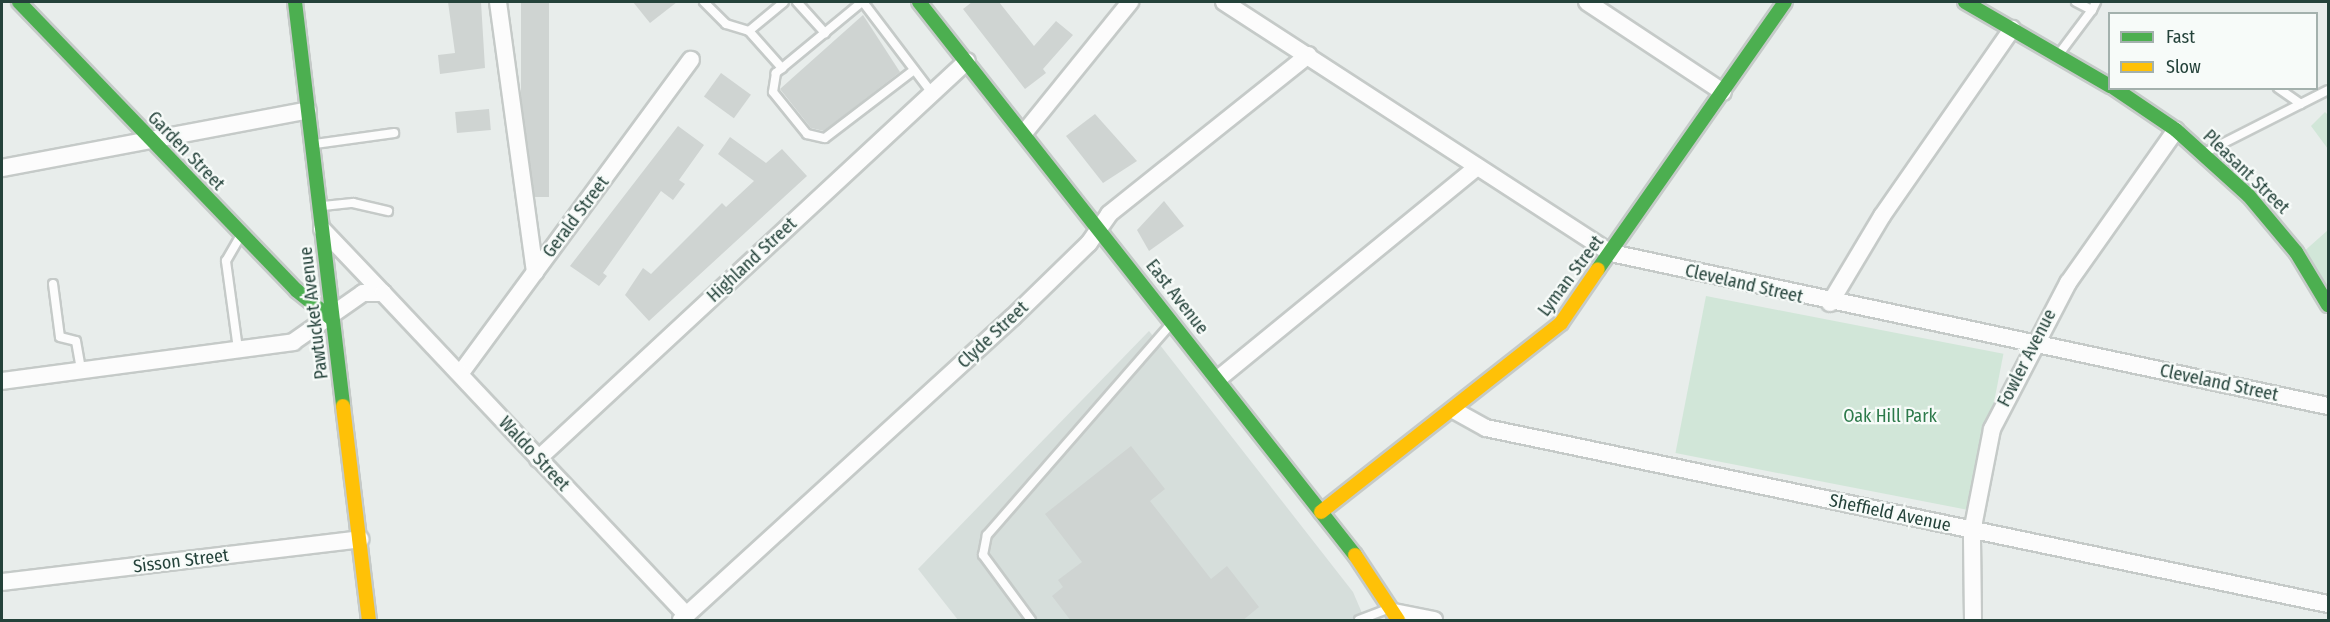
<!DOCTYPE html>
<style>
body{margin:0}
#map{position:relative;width:2330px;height:622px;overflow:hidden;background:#e8edeb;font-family:"Fira Sans Condensed",sans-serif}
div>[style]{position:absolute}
.built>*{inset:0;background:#d6dedb}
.green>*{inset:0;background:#d1e6d8;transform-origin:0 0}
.building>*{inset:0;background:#cfd4d2;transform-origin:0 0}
.roads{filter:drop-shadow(2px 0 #c5cac8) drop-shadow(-2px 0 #c5cac8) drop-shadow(0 2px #c5cac8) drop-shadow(0 -2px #c5cac8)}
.lane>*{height:8px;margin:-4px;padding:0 4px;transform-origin:4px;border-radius:4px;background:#fcfcfc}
.street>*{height:16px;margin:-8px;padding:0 8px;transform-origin:8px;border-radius:8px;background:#fcfcfc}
.fast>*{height:14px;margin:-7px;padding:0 7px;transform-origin:7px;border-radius:7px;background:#4caf50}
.slow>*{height:14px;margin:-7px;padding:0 7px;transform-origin:7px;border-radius:7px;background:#ffc107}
span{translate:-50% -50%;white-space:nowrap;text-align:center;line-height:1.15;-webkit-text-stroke:4.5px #f7fbf9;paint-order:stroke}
.street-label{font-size:18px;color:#24423a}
.park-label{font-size:18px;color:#2d7a4b}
.frame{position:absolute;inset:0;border:3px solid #24423a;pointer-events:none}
.legend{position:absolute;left:2108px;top:12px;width:210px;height:78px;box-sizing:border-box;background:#f7fbf9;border:2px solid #a3b1ad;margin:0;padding:8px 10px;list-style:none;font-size:18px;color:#24423a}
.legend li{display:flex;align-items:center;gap:12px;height:30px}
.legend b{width:30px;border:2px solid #a3b1ad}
</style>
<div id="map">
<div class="built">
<i style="clip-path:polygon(1149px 331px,1353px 592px,1365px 620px,958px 620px,918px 569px)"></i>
</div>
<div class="green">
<i style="clip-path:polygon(2325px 112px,2328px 115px,2328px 149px,2311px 126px)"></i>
<i style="clip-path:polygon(2328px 230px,2328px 299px,2301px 254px)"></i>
<i style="left:1706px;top:296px;width:303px;height:160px;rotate:11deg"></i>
</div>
<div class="building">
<i style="clip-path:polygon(448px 2px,481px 2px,485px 68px,440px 74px,438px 55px,455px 53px)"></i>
<i style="left:521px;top:2px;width:28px;height:195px"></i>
<i style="clip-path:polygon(633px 2px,677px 2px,650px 23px)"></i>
<i style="clip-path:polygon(972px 2px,999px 2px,1034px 46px,1056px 21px,1073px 35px,1043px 69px,1046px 73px,1025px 89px,963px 9px)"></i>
<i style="clip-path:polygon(863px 15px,900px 72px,824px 131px,811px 128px,780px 89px)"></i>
<i style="left:721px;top:73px;width:37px;height:29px;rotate:36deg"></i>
<i style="left:489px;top:109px;width:21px;height:34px;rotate:85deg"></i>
<i style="clip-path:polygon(1095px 114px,1137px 161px,1103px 183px,1066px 136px)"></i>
<i style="clip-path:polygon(678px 126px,704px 145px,679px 180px,685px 184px,673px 200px,661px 191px,603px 273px,607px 276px,599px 286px,570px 266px)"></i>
<i style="clip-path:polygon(730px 137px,766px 163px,782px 149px,807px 176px,649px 321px,625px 295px,643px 268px,651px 274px,722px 203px,726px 207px,754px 181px,718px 154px)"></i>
<i style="clip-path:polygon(1164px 201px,1184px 226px,1149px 251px,1137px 230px)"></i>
<i style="clip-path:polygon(1131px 446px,1165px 489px,1150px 501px,1211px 579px,1227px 566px,1259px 607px,1242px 621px,1071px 621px,1052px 596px,1063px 587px,1058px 580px,1082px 562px,1045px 514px)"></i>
</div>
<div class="roads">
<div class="lane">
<i style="left:704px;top:2px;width:31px;rotate:45deg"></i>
<i style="left:726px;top:24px;width:24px;rotate:17deg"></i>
<i style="left:749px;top:31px;width:50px;rotate:48.3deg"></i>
<i style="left:797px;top:2px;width:42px;rotate:47.9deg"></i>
<i style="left:862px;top:2px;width:112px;rotate:140.5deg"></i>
<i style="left:776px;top:73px;width:19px;rotate:99deg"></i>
<i style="left:773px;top:92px;width:54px;rotate:51deg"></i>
<i style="left:807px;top:134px;width:18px;rotate:13deg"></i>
<i style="left:825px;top:138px;width:112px;rotate:-37.4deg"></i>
<i style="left:863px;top:2px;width:114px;rotate:52.8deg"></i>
<i style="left:2076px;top:2px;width:18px;rotate:27deg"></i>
<i style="left:2092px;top:10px;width:9px;rotate:-63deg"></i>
<i style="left:749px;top:31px;width:45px;rotate:-39.6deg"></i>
<i style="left:2059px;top:54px;width:55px;rotate:-53.1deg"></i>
<i style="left:2278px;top:88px;width:28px;rotate:35deg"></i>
<i style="left:315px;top:144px;width:80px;rotate:-7.9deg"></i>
<i style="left:2204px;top:153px;width:139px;rotate:-26.9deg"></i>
<i style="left:323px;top:206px;width:30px;rotate:-6deg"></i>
<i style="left:353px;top:203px;width:36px;rotate:13deg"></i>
<i style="left:53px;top:284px;width:53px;rotate:82.5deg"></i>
<i style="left:60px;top:337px;width:16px;rotate:14deg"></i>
<i style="left:76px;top:341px;width:29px;rotate:80deg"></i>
<i style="left:238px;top:349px;width:89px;rotate:-97.8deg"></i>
<i style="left:226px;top:261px;width:30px;rotate:-60deg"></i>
<i style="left:1031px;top:620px;width:81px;rotate:-126.4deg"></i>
<i style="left:983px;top:555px;width:20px;rotate:-79deg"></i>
<i style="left:987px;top:535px;width:279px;rotate:-48.9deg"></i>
<i style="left:1359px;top:620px;width:31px;rotate:-21deg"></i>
</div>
<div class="street">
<i style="left:498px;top:2px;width:273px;rotate:82.2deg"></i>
<i style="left:1224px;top:2px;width:461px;rotate:33deg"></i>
<i style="left:1611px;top:253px;width:733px;rotate:12.05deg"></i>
<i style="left:1587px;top:2px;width:163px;rotate:33.5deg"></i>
<i style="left:1024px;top:133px;width:169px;rotate:-51deg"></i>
<i style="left:2px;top:168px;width:311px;rotate:-10.7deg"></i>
<i style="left:322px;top:229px;width:88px;rotate:46.4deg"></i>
<i style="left:1830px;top:303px;width:101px;rotate:-59.1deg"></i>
<i style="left:1882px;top:216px;width:228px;rotate:-55.2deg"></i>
<i style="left:460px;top:374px;width:390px;rotate:-53.7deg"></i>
<i style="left:1218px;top:379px;width:335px;rotate:-39.3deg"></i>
<i style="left:2px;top:381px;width:294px;rotate:-7.6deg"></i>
<i style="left:293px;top:342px;width:85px;rotate:-35deg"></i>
<i style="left:363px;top:293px;width:20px"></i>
<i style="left:383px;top:293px;width:442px;rotate:46.7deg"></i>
<i style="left:1455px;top:411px;width:35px;rotate:29deg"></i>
<i style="left:1486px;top:428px;width:860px;rotate:11.81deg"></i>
<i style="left:538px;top:459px;width:585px;rotate:-42.85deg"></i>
<i style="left:2px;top:582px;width:361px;rotate:-6.8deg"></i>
<i style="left:1394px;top:612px;width:41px;rotate:11.3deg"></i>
<i style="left:681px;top:620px;width:449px;rotate:-42.4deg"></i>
<i style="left:1013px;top:317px;width:106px;rotate:-44.2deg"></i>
<i style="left:1089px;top:243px;width:35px;rotate:-55deg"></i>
<i style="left:1109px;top:214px;width:255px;rotate:-38.6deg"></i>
<i style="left:1973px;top:620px;width:88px;rotate:-90.7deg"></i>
<i style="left:1972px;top:532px;width:105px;rotate:-79deg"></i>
<i style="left:1992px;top:429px;width:165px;rotate:-62.5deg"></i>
<i style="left:2068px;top:283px;width:187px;rotate:-54.8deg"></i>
</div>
<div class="fast">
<i style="left:19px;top:2px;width:400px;rotate:46.1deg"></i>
<i style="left:296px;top:290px;width:46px;rotate:38.9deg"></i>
<i style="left:295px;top:2px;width:407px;rotate:83.2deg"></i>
<i style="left:919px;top:2px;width:704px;rotate:51.75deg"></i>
<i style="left:1965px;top:2px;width:168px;rotate:30.1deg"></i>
<i style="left:2114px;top:88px;width:75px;rotate:34.1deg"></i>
<i style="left:2176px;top:130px;width:98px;rotate:42.1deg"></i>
<i style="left:2249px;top:196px;width:73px;rotate:50deg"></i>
<i style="left:2296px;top:252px;width:62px;rotate:58.9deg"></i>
<i style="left:1598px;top:269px;width:326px;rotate:-55deg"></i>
</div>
<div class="slow">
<i style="left:343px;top:406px;width:216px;rotate:83.1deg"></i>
<i style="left:1321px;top:512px;width:305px;rotate:-38.2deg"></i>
<i style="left:1561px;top:323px;width:65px;rotate:-55.6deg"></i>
<i style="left:1355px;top:555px;width:78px;rotate:56.5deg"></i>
</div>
</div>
<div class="street-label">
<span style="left:186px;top:151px;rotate:46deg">Garden Street</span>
<span style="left:2246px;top:172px;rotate:44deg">Pleasant Street</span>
<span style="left:576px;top:217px;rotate:-53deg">Gerald Street</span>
<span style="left:752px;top:260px;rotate:-43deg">Highland Street</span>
<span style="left:1571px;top:276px;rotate:-53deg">Lyman Street</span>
<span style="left:1744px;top:284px;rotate:13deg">Cleveland Street</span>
<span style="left:1177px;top:297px;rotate:52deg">East Avenue</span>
<span style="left:314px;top:313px;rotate:-97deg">Pawtucket Avenue</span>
<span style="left:993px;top:335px;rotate:-43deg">Clyde Street</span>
<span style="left:2027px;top:358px;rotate:-63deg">Fowler Avenue</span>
<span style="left:2219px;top:383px;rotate:12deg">Cleveland Street</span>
<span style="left:534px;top:454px;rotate:47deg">Waldo Street</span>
<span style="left:1890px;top:513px;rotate:12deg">Sheffield Avenue</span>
<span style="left:181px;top:561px;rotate:-7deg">Sisson Street</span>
</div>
<div class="park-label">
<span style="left:1890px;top:416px">Oak Hill Park</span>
</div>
<div class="frame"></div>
<ul class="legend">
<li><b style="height:8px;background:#4caf50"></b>Fast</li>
<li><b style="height:8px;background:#ffc107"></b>Slow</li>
</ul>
</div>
